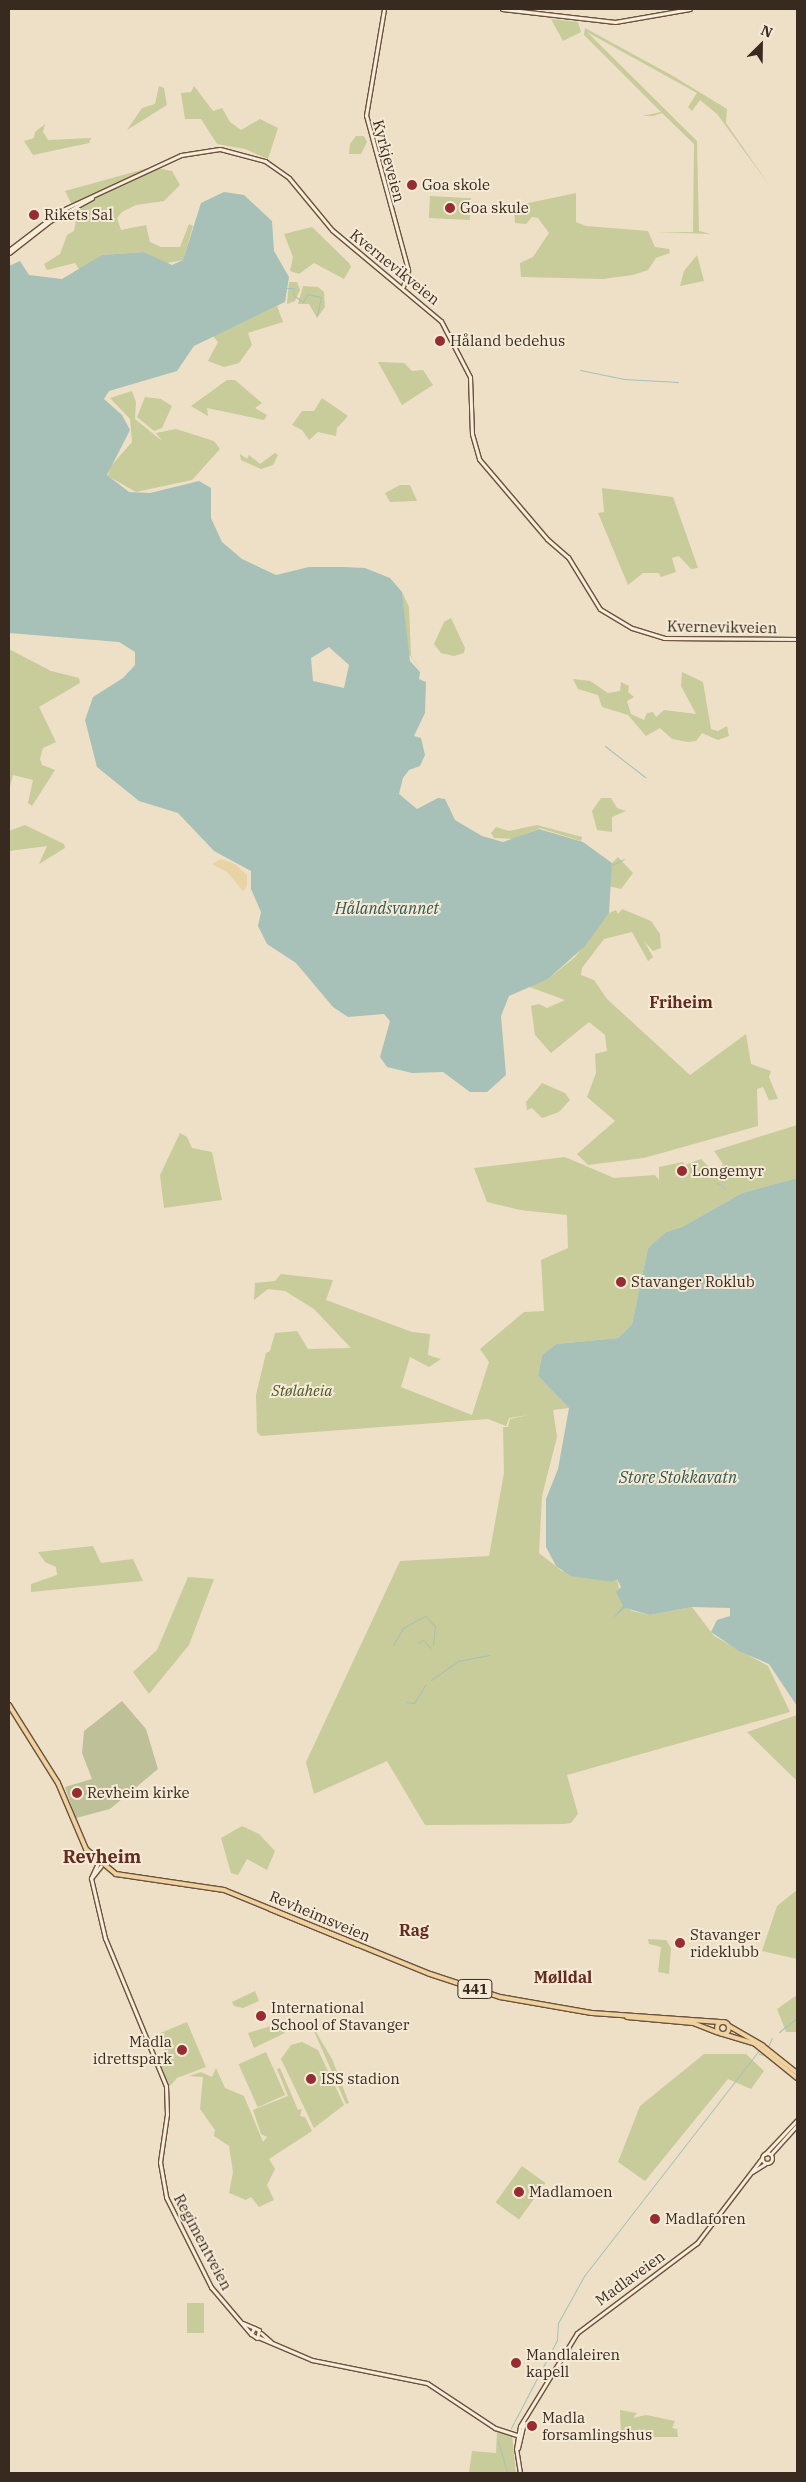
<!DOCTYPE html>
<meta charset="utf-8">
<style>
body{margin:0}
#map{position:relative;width:806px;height:2482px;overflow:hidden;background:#ede0c6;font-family:"IBM Plex Serif",serif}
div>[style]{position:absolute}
.green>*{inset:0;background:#c8cb9a;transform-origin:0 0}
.sand>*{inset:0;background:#e8d3a4}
.cemetery>*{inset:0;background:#bec198}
.water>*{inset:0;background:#a7c1b8}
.stream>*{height:1px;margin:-0.5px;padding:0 0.5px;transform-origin:0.5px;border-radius:0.5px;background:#a7c1b8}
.roads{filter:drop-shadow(1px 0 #6a523f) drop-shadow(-1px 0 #6a523f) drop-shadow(0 1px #6a523f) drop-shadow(0 -1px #6a523f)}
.secondary>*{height:3px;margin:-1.5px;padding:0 1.5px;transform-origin:1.5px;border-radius:1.5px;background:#f8edd9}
.secondary>.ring{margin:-1.5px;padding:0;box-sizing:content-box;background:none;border:3px solid #f8edd9;border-radius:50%}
.primary>*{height:4px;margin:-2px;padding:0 2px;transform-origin:2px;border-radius:2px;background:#efd29f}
.primary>.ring{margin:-2px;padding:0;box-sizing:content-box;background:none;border:4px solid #efd29f;border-radius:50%}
.dots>*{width:14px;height:14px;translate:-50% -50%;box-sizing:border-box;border:2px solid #f5ead5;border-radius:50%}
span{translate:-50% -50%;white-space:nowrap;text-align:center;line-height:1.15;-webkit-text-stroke:4px #f5ead5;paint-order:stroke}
.shield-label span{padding:1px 4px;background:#f5ead5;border:1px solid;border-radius:4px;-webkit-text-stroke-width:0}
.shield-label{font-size:14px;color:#392a1f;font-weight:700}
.street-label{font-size:15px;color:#392a1f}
.poi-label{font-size:15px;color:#392a1f}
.left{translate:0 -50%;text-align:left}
.right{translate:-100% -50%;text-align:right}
.park-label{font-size:15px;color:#4b5526;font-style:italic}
.water-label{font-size:16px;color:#2f5853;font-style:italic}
.neighbourhood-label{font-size:16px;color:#642b20;font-weight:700}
.quarter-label{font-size:18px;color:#642b20;font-weight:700}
.frame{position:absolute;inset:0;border:10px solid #392a1f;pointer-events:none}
.north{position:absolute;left:736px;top:20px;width:50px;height:50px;-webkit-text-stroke:4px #f5ead5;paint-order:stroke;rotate:23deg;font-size:14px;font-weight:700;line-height:20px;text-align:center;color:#392a1f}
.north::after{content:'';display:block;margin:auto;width:18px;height:22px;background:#392a1f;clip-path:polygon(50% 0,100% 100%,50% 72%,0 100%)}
</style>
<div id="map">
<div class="green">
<i style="clip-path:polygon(551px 19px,578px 22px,581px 32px,563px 41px)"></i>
<i style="clip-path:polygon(585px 28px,673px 76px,727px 109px,726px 123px,772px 189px,717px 114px,700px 100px,692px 111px,688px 107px,697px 93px,587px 32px,697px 141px,699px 231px,711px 234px,656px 232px,693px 232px,694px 144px,662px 113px,653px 116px,642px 116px,661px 112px,584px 35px)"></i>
<i style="clip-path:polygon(159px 86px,164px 88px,167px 105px,127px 130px,142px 108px,155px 104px)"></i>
<i style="clip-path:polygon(194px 86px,213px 111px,222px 108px,230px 122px,241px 130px,260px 119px,278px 128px,268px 159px,245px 149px,217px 144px,201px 119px,185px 119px,181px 93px,191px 92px)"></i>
<i style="clip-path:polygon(45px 124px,43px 132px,48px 140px,91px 138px,89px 143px,33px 155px,24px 141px,34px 138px,35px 132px)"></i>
<i style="clip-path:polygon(356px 136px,364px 136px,367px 142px,361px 154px,349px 154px,350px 144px)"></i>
<i style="clip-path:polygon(152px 167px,172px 171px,180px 185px,164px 201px,136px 205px,122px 212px,117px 218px,121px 230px,146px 225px,150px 242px,161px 247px,180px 247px,189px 224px,193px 226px,183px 260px,162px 264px,143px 252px,102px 255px,80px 271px,75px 263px,47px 270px,44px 264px,60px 254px,67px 235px,74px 231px,77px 215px,65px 191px)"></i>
<i style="clip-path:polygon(576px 193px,576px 222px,586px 226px,648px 231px,655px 247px,669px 249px,670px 253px,656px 258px,648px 270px,633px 275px,603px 279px,521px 277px,520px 263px,533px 257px,549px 233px,538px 218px,532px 217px,526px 224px,515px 223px,514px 206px)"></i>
<i style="left:430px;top:196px;width:41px;height:22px;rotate:3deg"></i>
<i style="clip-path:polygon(312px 227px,349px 263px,351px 267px,344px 279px,314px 263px,299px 274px,290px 271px,293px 257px,284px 234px)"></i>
<i style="clip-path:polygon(697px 255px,704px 281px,680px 286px,684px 271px)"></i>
<i style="clip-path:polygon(289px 282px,297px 282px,300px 290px,295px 301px,287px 304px)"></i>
<i style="clip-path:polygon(303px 286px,318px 287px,324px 292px,325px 307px,317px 318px,309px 304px,298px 304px)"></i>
<i style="clip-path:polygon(277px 306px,283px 322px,248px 333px,252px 345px,239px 363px,224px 367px,208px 361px,218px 342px,213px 336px)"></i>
<i style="clip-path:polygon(378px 362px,404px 363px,412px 371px,423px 370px,433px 385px,402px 405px)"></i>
<i style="clip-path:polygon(227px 380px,235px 380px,262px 403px,255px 408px,267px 415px,264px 420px,207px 408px,208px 416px,191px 406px)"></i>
<i style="clip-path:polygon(132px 391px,136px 402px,135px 419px,162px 441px,156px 433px,176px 429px,214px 441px,220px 449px,192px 480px,136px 492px,108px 476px,111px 466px,132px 442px,130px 419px,110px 398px)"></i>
<i style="clip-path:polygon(145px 397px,161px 399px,172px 406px,162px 428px,154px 431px,137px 417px)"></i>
<i style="clip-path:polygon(322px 398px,348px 416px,337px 428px,336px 436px,318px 432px,309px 440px,302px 430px,292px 425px,302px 411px,314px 411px)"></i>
<i style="clip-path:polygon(275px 453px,278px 455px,273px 465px,261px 469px,241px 460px,240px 454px,247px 459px,249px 455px,260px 464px)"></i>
<i style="clip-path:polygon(400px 485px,410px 485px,417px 501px,390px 502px,385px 493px)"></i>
<i style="clip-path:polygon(602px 488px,673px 497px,698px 568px,691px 569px,679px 556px,672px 558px,676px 572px,661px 577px,659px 573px,643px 573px,628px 585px,598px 513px,604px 512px)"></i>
<i style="clip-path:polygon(402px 592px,409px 607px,411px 656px,422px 671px,408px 653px)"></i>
<i style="clip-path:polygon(451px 618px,465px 648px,464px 653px,454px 656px,441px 653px,434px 644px,444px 622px)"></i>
<i style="clip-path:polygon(9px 649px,51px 671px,79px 678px,80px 683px,39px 707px,56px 742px,43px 748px,40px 759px,42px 765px,55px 770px,32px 806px,28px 803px,33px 780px,13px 775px,9px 790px)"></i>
<i style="clip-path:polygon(682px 672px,703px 682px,711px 729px,718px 731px,727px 726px,729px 736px,718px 740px,702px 733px,696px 741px,688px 742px,672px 739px,660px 728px,646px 736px,628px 715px,602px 707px,598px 695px,578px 689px,573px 679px,590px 681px,608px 693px,620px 691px,621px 682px,629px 686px,628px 692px,634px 697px,627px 701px,631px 714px,644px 720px,647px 713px,653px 712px,656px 717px,664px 710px,696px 714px,681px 686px)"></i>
<i style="clip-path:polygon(601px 798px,611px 798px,617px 808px,626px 811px,612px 817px,612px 832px,597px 830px,592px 811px)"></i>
<i style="clip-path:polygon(25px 825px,64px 844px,65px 848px,39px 864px,47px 846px,9px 851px,9px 831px)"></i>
<i style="clip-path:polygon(537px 825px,582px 837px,581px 841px,540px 828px,513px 839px,494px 838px,491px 833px,496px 827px,509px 831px)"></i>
<i style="clip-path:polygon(618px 857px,633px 873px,621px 889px,609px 886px,612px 863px)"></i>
<i style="clip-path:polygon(622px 909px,651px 921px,660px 934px,661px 948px,653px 951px,644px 941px,653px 957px,648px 961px,632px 932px,604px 939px,582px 968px,581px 975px,594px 980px,607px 999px,690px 1075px,746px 1034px,751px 1064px,771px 1071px,769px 1077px,778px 1099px,769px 1100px,763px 1087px,757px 1089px,758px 1126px,644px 1158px,588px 1165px,577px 1154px,615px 1121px,587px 1097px,596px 1073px,595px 1054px,607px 1051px,605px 1035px,589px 1022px,551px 1053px,535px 1035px,531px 1006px,539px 1004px,547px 1008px,565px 1000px,527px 986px,548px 979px,575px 957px,609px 913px,616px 910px,618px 914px)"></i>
<i style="clip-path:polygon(542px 1083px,565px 1093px,570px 1100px,559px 1112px,542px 1118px,532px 1108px,527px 1110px,526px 1102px)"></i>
<i style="clip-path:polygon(797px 1125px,797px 1178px,742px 1193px,682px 1227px,666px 1232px,648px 1248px,632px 1324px,618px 1338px,556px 1344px,542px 1355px,538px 1376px,569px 1408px,553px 1410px,557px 1437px,542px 1496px,539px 1553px,562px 1571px,613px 1582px,617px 1579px,623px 1606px,632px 1611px,650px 1615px,692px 1607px,714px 1636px,768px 1666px,790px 1712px,567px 1775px,578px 1814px,571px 1823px,563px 1824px,425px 1825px,387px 1761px,314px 1794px,306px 1762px,400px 1561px,489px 1556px,504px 1473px,503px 1427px,508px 1427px,510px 1419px,529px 1415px,509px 1418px,506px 1426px,488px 1419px,261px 1436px,257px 1432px,256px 1395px,266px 1353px,270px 1351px,275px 1333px,297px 1331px,308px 1349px,351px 1348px,314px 1309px,285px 1291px,268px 1289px,254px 1300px,255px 1283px,275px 1281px,281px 1274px,333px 1280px,326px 1300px,412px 1332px,430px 1334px,428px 1355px,441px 1359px,429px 1367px,410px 1357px,401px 1387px,472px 1415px,489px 1362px,480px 1349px,524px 1312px,544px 1311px,541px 1260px,568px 1248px,567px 1215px,520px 1210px,487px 1202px,474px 1168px,565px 1157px,614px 1178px,655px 1175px,659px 1180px,659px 1167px,683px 1162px,685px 1165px,701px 1159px,716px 1174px,723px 1164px,714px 1151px)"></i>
<i style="clip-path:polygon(180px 1133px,187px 1137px,192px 1148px,212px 1152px,222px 1200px,164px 1208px,160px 1175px)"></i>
<i style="clip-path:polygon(93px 1546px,101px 1563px,133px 1559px,143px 1581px,31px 1592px,31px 1584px,57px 1575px,56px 1567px,45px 1562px,38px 1552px)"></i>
<i style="clip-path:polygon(188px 1577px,214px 1579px,189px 1645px,149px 1694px,133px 1672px,157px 1650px)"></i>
<i style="clip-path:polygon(797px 1715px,797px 1781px,747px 1732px)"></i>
<i style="clip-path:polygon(242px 1826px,259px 1834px,275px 1851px,267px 1870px,247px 1859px,238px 1875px,231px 1873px,221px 1838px)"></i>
<i style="clip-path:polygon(797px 1890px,797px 1959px,762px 1951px,777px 1906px)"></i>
<i style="clip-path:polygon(648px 1939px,666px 1940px,671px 1948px,669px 1974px,658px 1972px,661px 1947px,649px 1944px)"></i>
<i style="clip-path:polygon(255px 1991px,259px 2001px,243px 2008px,234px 2006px,232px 2002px)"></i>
<i style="clip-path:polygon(797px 1995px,797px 2032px,786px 2032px,777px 2009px)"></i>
<i style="clip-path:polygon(187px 2022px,206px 2067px,177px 2078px,169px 2087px,159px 2059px,167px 2055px,158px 2034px)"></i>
<i style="clip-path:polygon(310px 2022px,332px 2059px,349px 2103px,346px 2104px)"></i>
<i style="clip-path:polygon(277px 2024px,285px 2033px,254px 2048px,248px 2033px)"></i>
<i style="clip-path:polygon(302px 2042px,318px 2050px,344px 2105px,314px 2128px,281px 2059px,291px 2045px)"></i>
<i style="left:266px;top:2052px;width:47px;height:30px;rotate:66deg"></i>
<i style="clip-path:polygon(704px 2054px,746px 2054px,764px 2071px,751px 2089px,728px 2079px,645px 2181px,618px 2162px,640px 2106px)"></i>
<i style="clip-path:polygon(216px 2068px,225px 2088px,244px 2096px,263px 2142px,267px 2137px,261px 2134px,253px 2110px,288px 2096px,277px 2069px,280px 2068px,298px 2110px,302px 2109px,300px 2116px,305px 2117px,312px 2131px,269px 2159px,275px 2169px,267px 2185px,274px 2200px,259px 2207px,251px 2197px,246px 2200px,229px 2193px,233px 2172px,229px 2146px,214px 2136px,215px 2130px,200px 2109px,203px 2077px,189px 2076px,201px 2072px,212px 2077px)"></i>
<i style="left:522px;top:2166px;width:29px;height:45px;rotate:36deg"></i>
<i style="left:187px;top:2303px;width:17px;height:30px"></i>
<i style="clip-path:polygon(620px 2410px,637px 2413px,633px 2418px,646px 2415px,675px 2421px,672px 2428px,677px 2429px,678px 2437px,621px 2437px)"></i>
<i style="clip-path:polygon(497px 2431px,512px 2435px,516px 2473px,469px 2473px,472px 2451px,496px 2453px)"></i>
</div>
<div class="sand">
<i style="clip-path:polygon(221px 859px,235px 864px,247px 875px,247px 886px,243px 891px,227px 872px,212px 864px)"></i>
</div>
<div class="cemetery">
<i style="clip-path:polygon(122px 1701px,146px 1729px,158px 1769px,110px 1809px,76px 1818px,65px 1787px,92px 1779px,82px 1753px,84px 1731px)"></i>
</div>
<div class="water">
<i style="clip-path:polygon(evenodd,224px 192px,244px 195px,272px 221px,274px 251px,289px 277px,285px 302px,194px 346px,177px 371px,109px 391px,104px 399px,122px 415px,130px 430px,107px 475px,129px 492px,150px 493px,199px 481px,211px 488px,211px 518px,222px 542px,242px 559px,276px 575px,309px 567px,344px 567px,365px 568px,390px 578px,402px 592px,410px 661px,420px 672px,419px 679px,426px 682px,425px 713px,414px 736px,421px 738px,425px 755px,420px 766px,409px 770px,403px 778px,399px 794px,417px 809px,438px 798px,445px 799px,455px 820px,482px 836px,503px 842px,539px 829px,583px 842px,612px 863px,609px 913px,585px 946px,548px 979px,509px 996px,501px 1016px,506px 1075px,487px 1092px,470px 1092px,443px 1072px,412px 1073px,387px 1067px,380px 1057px,390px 1021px,384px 1014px,348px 1017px,333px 1007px,296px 963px,267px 944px,258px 926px,261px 912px,251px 889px,251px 871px,214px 851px,178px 813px,139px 801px,97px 767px,85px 720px,93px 697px,123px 678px,135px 665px,135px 652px,119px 642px,9px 633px,9px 266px,20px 261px,29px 275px,62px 279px,102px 255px,143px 252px,172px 265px,183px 260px,201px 203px,224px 192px,329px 647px,349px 665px,344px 688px,313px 681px,311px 658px,329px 647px)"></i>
<i style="clip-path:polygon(797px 1178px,797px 1706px,769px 1664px,739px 1651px,711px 1632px,717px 1620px,730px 1616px,730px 1608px,692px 1607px,650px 1615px,625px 1608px,613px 1618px,623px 1606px,616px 1592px,621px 1587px,617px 1579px,613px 1582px,571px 1576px,556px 1566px,546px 1547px,546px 1499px,558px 1469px,569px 1408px,538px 1376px,542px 1355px,556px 1344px,618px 1338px,632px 1324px,648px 1248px,666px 1232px,682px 1227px,742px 1193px)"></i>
</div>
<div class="stream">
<i style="left:287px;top:288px;width:7px"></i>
<i style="left:294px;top:288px;width:7px;rotate:98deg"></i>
<i style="left:293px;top:295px;width:12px;rotate:35deg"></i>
<i style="left:303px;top:302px;width:9px;rotate:-58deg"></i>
<i style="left:308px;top:294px;width:13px;rotate:13deg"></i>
<i style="left:321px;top:297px;width:19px;rotate:102deg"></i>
<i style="left:580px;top:370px;width:45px;rotate:11.6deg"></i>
<i style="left:624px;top:379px;width:54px;rotate:3.2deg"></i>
<i style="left:605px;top:746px;width:51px;rotate:37.8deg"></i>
<i style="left:612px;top:865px;width:13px;rotate:-27deg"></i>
<i style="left:717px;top:1183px;width:3px;rotate:18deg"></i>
<i style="left:722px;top:1186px;width:4px;rotate:45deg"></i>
<i style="left:418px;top:1643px;width:6px;rotate:-31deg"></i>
<i style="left:423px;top:1640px;width:11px;rotate:45deg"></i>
<i style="left:393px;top:1645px;width:20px;rotate:-60deg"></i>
<i style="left:403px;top:1628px;width:25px;rotate:-29deg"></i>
<i style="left:425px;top:1616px;width:14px;rotate:45deg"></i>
<i style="left:435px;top:1626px;width:20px;rotate:96deg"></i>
<i style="left:431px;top:1680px;width:33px;rotate:-35deg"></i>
<i style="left:458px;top:1661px;width:32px;rotate:-11deg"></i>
<i style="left:406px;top:1702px;width:8px;rotate:7deg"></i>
<i style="left:414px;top:1703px;width:22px;rotate:-58deg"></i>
<i style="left:779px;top:2032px;width:23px;rotate:-38deg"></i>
<i style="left:767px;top:2049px;width:12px;rotate:-66deg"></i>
<i style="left:759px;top:2054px;width:7px;rotate:8deg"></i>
<i style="left:511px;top:2428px;width:99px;rotate:-62.4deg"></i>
<i style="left:557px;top:2340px;width:17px;rotate:-87deg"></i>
<i style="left:558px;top:2323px;width:54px;rotate:-61deg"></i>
<i style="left:584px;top:2276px;width:287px;rotate:-52.2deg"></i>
<i style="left:498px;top:2441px;width:33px;rotate:74deg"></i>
</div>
<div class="roads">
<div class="secondary">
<i style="left:384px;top:9px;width:108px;rotate:99.6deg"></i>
<i style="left:366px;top:115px;width:161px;rotate:74.8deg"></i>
<i style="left:408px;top:270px;width:17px;rotate:107deg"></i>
<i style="left:502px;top:9px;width:114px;rotate:6.6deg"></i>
<i style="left:615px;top:22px;width:76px;rotate:-9.8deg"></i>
<i style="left:9px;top:250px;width:64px;rotate:-37.4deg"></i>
<i style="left:60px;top:211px;width:133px;rotate:-24.8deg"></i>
<i style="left:181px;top:155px;width:39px;rotate:-9deg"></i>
<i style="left:220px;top:149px;width:47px;rotate:14.9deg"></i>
<i style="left:265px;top:161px;width:29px;rotate:35deg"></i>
<i style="left:289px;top:178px;width:67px;rotate:50.4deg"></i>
<i style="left:332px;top:230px;width:142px;rotate:39.9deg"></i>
<i style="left:441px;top:321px;width:63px;rotate:62.6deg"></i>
<i style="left:470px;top:377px;width:57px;rotate:88deg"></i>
<i style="left:472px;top:434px;width:26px;rotate:74deg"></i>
<i style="left:479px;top:459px;width:105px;rotate:49.6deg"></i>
<i style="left:547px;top:539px;width:28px;rotate:41deg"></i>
<i style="left:568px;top:557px;width:61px;rotate:58.4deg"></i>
<i style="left:600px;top:609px;width:37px;rotate:31deg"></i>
<i style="left:632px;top:628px;width:34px;rotate:17deg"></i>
<i style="left:664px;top:638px;width:133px;rotate:0.4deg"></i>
<i style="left:9px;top:253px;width:52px;rotate:-38deg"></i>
<i style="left:50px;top:221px;width:48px;rotate:-28.7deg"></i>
<i style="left:98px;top:1863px;width:17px;rotate:115deg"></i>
<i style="left:91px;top:1878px;width:62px;rotate:76.9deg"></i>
<i style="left:105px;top:1938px;width:160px;rotate:67.6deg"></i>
<i style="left:166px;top:2086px;width:28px;rotate:88deg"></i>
<i style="left:167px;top:2114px;width:49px;rotate:98.3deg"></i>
<i style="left:160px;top:2162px;width:36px;rotate:80deg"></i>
<i style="left:166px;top:2197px;width:101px;rotate:63.4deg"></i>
<i style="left:211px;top:2287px;width:62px;rotate:49.6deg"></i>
<i style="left:92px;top:1877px;width:14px;rotate:-51deg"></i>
<i class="ring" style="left:762px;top:2153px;width:7px;height:7px"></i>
<i style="left:765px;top:2154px;width:47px;rotate:-46.7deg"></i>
<i style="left:771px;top:2154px;width:39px;rotate:-48deg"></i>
<i style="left:752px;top:2172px;width:15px;rotate:-32deg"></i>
<i style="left:243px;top:2323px;width:17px;rotate:24deg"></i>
<i style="left:259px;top:2330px;width:8px;rotate:104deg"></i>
<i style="left:257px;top:2338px;width:7px;rotate:-146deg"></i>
<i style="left:251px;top:2334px;width:7px;rotate:-63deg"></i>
<i style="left:261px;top:2333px;width:13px;rotate:42deg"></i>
<i style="left:258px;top:2337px;width:59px;rotate:23.1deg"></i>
<i style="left:312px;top:2360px;width:117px;rotate:11.3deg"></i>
<i style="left:427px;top:2383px;width:82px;rotate:33.5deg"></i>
<i style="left:495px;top:2428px;width:26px;rotate:18deg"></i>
<i style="left:518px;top:2448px;width:26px;rotate:-77deg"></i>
<i style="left:520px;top:2473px;width:24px;rotate:-99deg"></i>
<i style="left:516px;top:2449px;width:23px;rotate:-80deg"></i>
<i style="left:520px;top:2426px;width:109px;rotate:-58.5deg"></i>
<i style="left:577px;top:2333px;width:150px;rotate:-36.9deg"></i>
<i style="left:697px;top:2243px;width:107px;rotate:-52.6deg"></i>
</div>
<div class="primary">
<i style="left:9px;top:1705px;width:92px;rotate:57.9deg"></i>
<i style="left:58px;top:1783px;width:72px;rotate:67deg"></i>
<i style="left:86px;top:1849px;width:39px;rotate:40deg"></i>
<i style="left:116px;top:1874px;width:109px;rotate:8.4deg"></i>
<i style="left:224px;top:1890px;width:222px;rotate:22.2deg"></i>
<i style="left:430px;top:1974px;width:74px;rotate:18.2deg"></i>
<i style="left:500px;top:1997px;width:93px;rotate:9.9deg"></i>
<i style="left:592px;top:2013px;width:128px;rotate:4deg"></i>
<i style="left:270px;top:1909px;width:95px;rotate:22.2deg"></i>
<i style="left:627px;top:2017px;width:66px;rotate:5.2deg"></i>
<i style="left:693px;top:2023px;width:26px;rotate:21deg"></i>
<i class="ring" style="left:717px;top:2022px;width:8px;height:8px"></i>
<i style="left:729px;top:2026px;width:39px;rotate:30deg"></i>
<i style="left:763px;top:2046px;width:43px;rotate:38.5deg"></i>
<i style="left:723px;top:2034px;width:34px;rotate:17deg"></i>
<i style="left:755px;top:2044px;width:54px;rotate:39deg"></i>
</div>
</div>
<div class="dots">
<i style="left:412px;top:185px;background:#962d33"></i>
<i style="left:450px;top:208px;background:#962d33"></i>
<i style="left:34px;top:215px;background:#962d33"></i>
<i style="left:440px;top:341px;background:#962d33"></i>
<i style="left:682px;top:1171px;background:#962d33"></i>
<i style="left:621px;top:1282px;background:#962d33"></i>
<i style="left:77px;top:1793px;background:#962d33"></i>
<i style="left:680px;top:1943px;background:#962d33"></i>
<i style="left:261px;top:2016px;background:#962d33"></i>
<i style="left:182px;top:2050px;background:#962d33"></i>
<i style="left:311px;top:2079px;background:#962d33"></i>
<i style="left:519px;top:2192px;background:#962d33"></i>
<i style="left:655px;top:2219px;background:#962d33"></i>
<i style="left:516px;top:2363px;background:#962d33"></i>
<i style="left:532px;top:2426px;background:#962d33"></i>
</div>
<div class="shield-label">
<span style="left:475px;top:1989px">441</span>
</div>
<div class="street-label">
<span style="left:389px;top:161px;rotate:75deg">Kyrkjeveien</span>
<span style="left:395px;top:267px;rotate:39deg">Kvernevikveien</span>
<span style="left:722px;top:627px;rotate:1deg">Kvernevikveien</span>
<span style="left:320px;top:1916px;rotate:23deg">Revheimsveien</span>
<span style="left:203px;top:2242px;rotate:62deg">Regimentveien</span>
<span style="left:630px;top:2278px;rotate:-36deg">Madlaveien</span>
</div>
<div class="poi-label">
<span class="left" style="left:422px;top:185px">Goa skole</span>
<span class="left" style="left:460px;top:208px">Goa skule</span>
<span class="left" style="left:44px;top:215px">Rikets Sal</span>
<span class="left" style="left:450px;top:341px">Håland bedehus</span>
<span class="left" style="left:692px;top:1171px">Longemyr</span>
<span class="left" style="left:631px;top:1282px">Stavanger Roklub</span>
<span class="left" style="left:87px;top:1793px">Revheim kirke</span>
<span class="left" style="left:690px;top:1943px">Stavanger<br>rideklubb</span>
<span class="left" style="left:271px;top:2016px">International<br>School of Stavanger</span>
<span class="right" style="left:172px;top:2050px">Madla<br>idrettspark</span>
<span class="left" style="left:321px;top:2079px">ISS stadion</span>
<span class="left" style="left:529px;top:2192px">Madlamoen</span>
<span class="left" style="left:665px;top:2219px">Madlaforen</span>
<span class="left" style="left:526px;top:2363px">Mandlaleiren<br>kapell</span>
<span class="left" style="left:542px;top:2426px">Madla<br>forsamlingshus</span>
</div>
<div class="park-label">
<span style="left:302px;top:1391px">Stølaheia</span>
</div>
<div class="water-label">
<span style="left:387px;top:908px">Hålandsvannet</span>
<span style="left:678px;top:1477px">Store Stokkavatn</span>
</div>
<div class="neighbourhood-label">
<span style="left:681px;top:1002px">Friheim</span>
<span style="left:414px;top:1930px">Rag</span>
<span style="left:563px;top:1977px">Mølldal</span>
</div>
<div class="quarter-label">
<span style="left:102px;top:1857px">Revheim</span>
</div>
<div class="frame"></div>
<div class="north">N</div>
</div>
